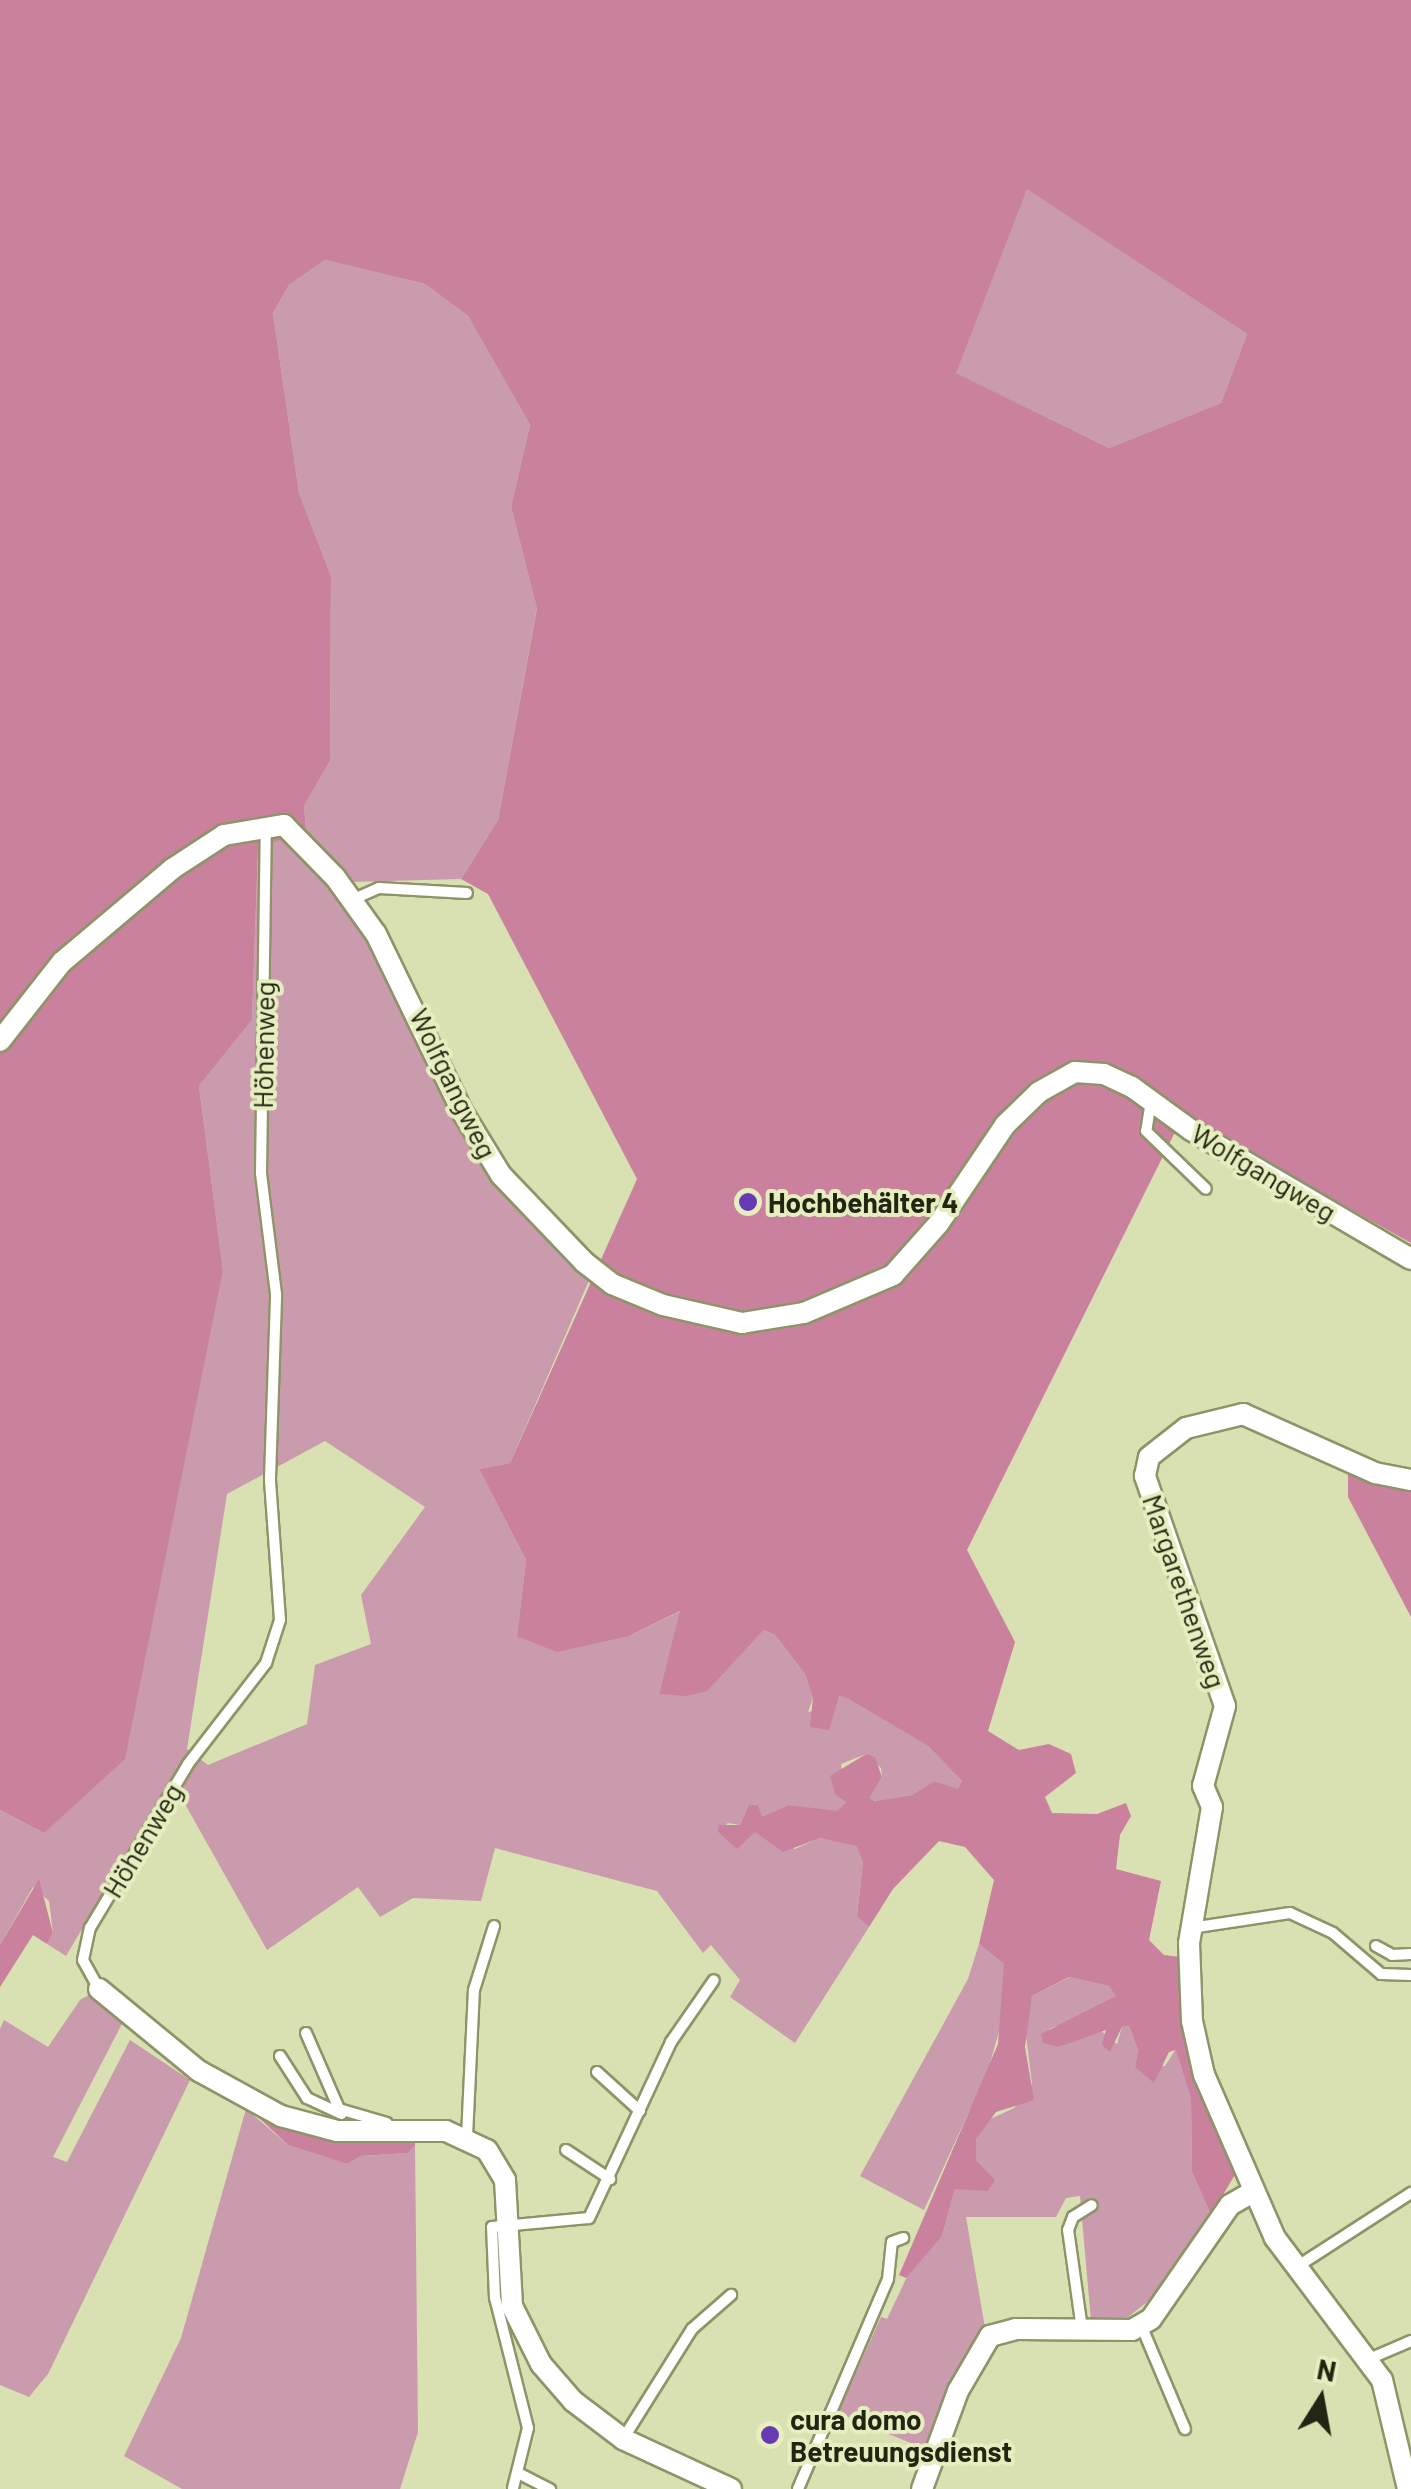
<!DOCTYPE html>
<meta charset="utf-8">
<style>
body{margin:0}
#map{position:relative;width:1411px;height:2489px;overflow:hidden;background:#d9e0b1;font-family:Barlow,sans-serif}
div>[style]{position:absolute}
.green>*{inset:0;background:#c99bac}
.forest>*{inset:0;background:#c9819e}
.roads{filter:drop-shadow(2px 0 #8d9467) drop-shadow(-2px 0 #8d9467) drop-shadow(0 2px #8d9467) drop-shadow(0 -2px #8d9467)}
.service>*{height:10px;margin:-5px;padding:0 5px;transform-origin:5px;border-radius:5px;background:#fff}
.minor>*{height:20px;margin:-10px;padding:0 10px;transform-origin:10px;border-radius:10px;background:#fff}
.dots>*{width:28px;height:28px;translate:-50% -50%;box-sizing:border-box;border:5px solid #e6edbe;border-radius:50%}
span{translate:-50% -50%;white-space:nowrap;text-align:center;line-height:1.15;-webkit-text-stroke:8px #e6edbe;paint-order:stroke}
.street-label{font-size:28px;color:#232513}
.poi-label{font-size:28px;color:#232513;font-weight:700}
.left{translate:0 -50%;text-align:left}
.north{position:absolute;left:1271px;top:2349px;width:100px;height:100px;-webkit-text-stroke:8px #e6edbe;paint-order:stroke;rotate:11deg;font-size:28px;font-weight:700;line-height:40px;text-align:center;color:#232513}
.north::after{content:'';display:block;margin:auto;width:35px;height:45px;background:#232513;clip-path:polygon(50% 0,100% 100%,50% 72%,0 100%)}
</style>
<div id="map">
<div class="green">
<i style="clip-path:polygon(1027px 188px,1247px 334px,1221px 403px,1109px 448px,955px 373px)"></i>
<i style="clip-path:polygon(325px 260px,425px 284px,468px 316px,530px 425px,511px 507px,537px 607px,498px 820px,461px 879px,350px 882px,306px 830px,304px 806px,330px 761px,331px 576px,299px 493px,273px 313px,289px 285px)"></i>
<i style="clip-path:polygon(evenodd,287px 834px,357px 916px,450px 1103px,591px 1276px,510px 1463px,479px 1469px,526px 1560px,517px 1636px,629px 1636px,681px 1611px,659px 1694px,729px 1667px,764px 1630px,775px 1635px,805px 1674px,813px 1698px,808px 1712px,834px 1706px,839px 1696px,850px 1699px,928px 1746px,962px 1781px,958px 1790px,934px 1781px,912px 1795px,876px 1801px,868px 1798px,882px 1777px,881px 1768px,866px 1754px,841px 1764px,846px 1802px,837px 1812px,789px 1805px,761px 1818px,758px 1805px,749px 1804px,740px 1825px,728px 1823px,718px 1832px,732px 1841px,755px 1830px,795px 1849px,819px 1838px,837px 1841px,856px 1846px,863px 1862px,857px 1915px,869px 1927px,795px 2043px,730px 1997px,740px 1980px,711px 1945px,703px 1953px,657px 1891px,495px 1848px,481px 1901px,413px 1898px,380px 1917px,358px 1887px,267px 1950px,171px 1779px,66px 1956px,47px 1944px,53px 1933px,49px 1901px,33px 1887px,0 1945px,0 1810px,44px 1833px,223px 1270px,199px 1086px,252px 1020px,258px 848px,287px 834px,325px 1441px,425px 1507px,361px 1595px,371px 1644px,315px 1665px,307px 1724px,208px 1765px,187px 1749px,227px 1494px,325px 1441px)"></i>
<i style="clip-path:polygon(979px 1944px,1004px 1964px,1005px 2011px,988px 2070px,924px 2210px,860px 2176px,968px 1979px)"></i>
<i style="clip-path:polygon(1070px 1977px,1109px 1986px,1117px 1996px,1106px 2007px,1049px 2029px,1059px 2047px,1100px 2030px,1117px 2044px,1122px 2027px,1129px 2026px,1138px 2050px,1135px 2067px,1165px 2066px,1176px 2049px,1191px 2099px,1192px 2172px,1211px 2215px,1151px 2299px,1123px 2321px,1091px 2321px,1080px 2196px,1066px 2198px,1056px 2217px,966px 2217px,985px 2328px,964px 2356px,925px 2449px,838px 2413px,881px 2317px,887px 2319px,914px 2262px,942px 2236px,955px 2189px,995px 2181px,975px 2159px,976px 2139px,986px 2121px,1014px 2108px,1032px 2084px,1025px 2027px,1032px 1996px)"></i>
<i style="clip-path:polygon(94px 1992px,125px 2018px,53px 2157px,67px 2162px,130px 2040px,190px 2080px,48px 2374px,29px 2397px,0 2385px,0 2029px,4px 2020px,48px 2047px,80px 2000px)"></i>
<i style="clip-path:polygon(246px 2109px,288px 2145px,347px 2164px,361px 2156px,408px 2153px,415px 2145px,418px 2432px,400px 2489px,182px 2489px,124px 2456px,181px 2338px)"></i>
</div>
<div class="forest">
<i style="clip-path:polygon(evenodd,0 0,1411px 0,1411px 1243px,1183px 1116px,967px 1550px,1015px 1642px,988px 1731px,1019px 1750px,1049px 1744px,1071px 1754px,1076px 1773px,1045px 1797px,1052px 1813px,1097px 1814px,1126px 1803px,1131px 1816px,1120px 1835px,1116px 1869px,1161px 1881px,1149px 1940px,1164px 1955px,1189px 1958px,1192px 2021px,1236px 2173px,1211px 2215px,1192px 2172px,1191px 2099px,1176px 2050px,1169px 2052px,1154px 2083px,1135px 2067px,1138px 2050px,1129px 2026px,1122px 2027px,1110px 2052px,1102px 2045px,1106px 2030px,1059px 2047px,1043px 2043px,1041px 2034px,1116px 1996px,1109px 1986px,1069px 1977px,1032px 1996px,1025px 2047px,1034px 2100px,996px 2112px,976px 2139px,976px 2160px,995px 2180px,988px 2191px,955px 2189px,942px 2236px,906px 2278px,899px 2275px,998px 2044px,1004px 1964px,979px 1944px,994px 1880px,965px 1847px,939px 1841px,893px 1889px,869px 1927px,857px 1916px,863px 1862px,856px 1846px,820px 1838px,783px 1852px,755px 1832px,737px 1849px,718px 1832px,719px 1825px,740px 1825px,749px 1804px,758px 1805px,762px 1817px,789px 1805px,837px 1811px,846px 1802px,835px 1794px,830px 1776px,866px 1754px,875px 1757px,882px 1777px,869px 1798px,875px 1801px,912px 1795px,934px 1781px,958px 1789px,962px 1781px,928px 1746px,849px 1699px,839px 1696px,829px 1730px,810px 1727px,813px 1698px,805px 1674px,775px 1635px,764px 1630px,707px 1691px,686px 1696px,659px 1694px,680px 1611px,629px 1636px,557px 1652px,517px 1636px,526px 1560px,479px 1469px,510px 1463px,637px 1179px,488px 894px,461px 879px,498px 820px,537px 608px,511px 507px,530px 425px,468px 316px,425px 284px,325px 260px,289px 285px,273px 313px,299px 493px,331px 576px,330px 761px,304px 806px,306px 830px,258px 848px,252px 1020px,199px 1086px,223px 1270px,125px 1759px,44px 1833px,0 1810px,0 0,1027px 189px,1247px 334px,1221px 403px,1109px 448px,956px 373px,1027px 189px)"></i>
<i style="clip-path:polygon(1348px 1472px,1411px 1486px,1411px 1617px,1348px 1497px)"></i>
<i style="clip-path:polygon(39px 1879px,53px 1933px,47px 1944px,33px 1935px,0 1987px,0 1945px)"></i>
<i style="clip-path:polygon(257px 2116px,336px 2141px,415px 2139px,415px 2145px,408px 2153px,361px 2156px,347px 2164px,288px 2145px)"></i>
</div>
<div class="roads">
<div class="service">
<i style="left:354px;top:899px;width:27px;rotate:-24deg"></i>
<i style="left:379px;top:888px;width:88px;rotate:3.3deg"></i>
<i style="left:1151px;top:1101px;width:30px;rotate:99deg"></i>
<i style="left:1146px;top:1131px;width:83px;rotate:44deg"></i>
<i style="left:1191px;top:1928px;width:100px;rotate:-8.6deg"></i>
<i style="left:1290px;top:1913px;width:47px;rotate:24.9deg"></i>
<i style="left:1333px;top:1933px;width:63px;rotate:40.5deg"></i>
<i style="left:1381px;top:1974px;width:30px;rotate:2deg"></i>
<i style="left:1376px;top:1946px;width:18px;rotate:29deg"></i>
<i style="left:1392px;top:1955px;width:19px;rotate:-3deg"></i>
<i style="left:99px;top:1989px;width:33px;rotate:-119deg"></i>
<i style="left:83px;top:1960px;width:33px;rotate:-78deg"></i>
<i style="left:90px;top:1928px;width:191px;rotate:-59.1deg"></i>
<i style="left:188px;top:1764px;width:128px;rotate:-52.3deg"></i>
<i style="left:266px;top:1663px;width:45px;rotate:-72deg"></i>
<i style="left:280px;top:1620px;width:141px;rotate:-94.1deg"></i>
<i style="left:270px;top:1479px;width:185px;rotate:-88.1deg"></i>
<i style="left:276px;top:1294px;width:122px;rotate:-97.1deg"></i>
<i style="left:261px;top:1173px;width:344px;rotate:-89.2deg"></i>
<i style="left:306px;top:2033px;width:83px;rotate:66.5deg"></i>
<i style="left:339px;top:2109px;width:50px;rotate:16.3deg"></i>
<i style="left:280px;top:2056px;width:50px;rotate:57.3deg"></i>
<i style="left:307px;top:2098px;width:38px;rotate:25deg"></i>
<i style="left:597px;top:2072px;width:58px;rotate:42.2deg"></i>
<i style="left:467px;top:2137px;width:147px;rotate:-87.3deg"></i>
<i style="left:474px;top:1990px;width:67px;rotate:-72.6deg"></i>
<i style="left:566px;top:2150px;width:53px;rotate:33.4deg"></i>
<i style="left:1298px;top:2266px;width:135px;rotate:-32.9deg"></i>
<i style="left:1141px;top:2325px;width:113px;rotate:67.1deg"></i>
<i style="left:1082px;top:2329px;width:100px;rotate:-98deg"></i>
<i style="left:1068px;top:2230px;width:14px;rotate:-69deg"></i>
<i style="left:1073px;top:2217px;width:22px;rotate:-32deg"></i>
<i style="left:1369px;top:2359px;width:46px;rotate:-23.2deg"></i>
<i style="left:623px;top:2439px;width:130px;rotate:-57.9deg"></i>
<i style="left:692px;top:2329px;width:52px;rotate:-41.1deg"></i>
<i style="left:520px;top:2474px;width:34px;rotate:27deg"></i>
<i style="left:513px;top:2488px;width:62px;rotate:-76deg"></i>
<i style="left:528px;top:2428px;width:134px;rotate:-104.2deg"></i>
<i style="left:495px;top:2298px;width:71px;rotate:-92.4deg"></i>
<i style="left:492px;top:2227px;width:97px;rotate:-5.3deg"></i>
<i style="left:589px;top:2218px;width:194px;rotate:-65deg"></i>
<i style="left:671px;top:2042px;width:75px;rotate:-55.3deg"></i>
<i style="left:798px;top:2489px;width:228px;rotate:-66.8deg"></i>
<i style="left:888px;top:2279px;width:37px;rotate:-84deg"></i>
<i style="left:892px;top:2242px;width:12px;rotate:-20deg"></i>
</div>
<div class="minor">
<i style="left:0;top:1041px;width:100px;rotate:-51.9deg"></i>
<i style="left:62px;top:962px;width:144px;rotate:-40.2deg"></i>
<i style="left:172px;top:869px;width:62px;rotate:-33.2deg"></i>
<i style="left:224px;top:835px;width:61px;rotate:-9.5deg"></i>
<i style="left:284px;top:825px;width:73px;rotate:45.6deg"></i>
<i style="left:335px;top:877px;width:70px;rotate:54.3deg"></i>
<i style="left:376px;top:934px;width:199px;rotate:64.1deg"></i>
<i style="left:463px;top:1113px;width:73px;rotate:58.5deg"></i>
<i style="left:501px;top:1175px;width:120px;rotate:46.3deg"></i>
<i style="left:584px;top:1262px;width:36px;rotate:38deg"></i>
<i style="left:612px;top:1284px;width:55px;rotate:22.4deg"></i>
<i style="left:663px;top:1305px;width:81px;rotate:12.8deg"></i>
<i style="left:742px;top:1323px;width:63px;rotate:-9.2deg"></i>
<i style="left:804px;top:1313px;width:97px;rotate:-23.1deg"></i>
<i style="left:893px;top:1275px;width:69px;rotate:-48.5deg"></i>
<i style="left:939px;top:1223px;width:118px;rotate:-56deg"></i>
<i style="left:1005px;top:1125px;width:47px;rotate:-44.1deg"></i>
<i style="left:1039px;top:1092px;width:41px;rotate:-29.1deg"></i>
<i style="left:1075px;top:1072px;width:29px;rotate:4deg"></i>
<i style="left:1104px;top:1074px;width:31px;rotate:25deg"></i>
<i style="left:1132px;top:1087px;width:73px;rotate:36.1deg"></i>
<i style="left:1191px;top:1130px;width:255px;rotate:30.4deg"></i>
<i style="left:99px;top:1989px;width:129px;rotate:39.4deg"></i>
<i style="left:199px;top:2071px;width:94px;rotate:28.8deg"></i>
<i style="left:281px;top:2116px;width:58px;rotate:15deg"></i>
<i style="left:337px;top:2131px;width:109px"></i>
<i style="left:446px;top:2131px;width:45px;rotate:24.9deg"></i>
<i style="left:487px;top:2150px;width:35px;rotate:59deg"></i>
<i style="left:505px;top:2180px;width:126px;rotate:86.8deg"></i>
<i style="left:512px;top:2306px;width:65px;rotate:63.4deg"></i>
<i style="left:541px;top:2364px;width:49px;rotate:49.1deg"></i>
<i style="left:573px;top:2401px;width:63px;rotate:37.2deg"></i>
<i style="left:623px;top:2439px;width:119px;rotate:24.8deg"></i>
<i style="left:922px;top:2489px;width:104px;rotate:-69.8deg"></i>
<i style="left:958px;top:2391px;width:64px;rotate:-59.8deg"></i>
<i style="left:990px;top:2336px;width:27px;rotate:-15deg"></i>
<i style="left:1016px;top:2329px;width:116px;rotate:0.5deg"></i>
<i style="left:1132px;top:2330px;width:22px;rotate:-30deg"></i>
<i style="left:1151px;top:2319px;width:139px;rotate:-55.3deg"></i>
<i style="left:1230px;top:2205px;width:24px;rotate:-30deg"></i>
<i style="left:1408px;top:2489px;width:112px;rotate:-103.4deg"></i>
<i style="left:1382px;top:2380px;width:178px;rotate:-127deg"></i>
<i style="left:1275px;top:2238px;width:178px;rotate:-113.5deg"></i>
<i style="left:1204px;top:2075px;width:55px;rotate:-102.5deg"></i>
<i style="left:1192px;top:2021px;width:78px;rotate:-92.2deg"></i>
<i style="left:1189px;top:1943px;width:138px;rotate:-80.4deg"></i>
<i style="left:1212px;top:1807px;width:23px;rotate:-113deg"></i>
<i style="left:1203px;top:1786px;width:83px;rotate:-74.6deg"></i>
<i style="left:1225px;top:1706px;width:244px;rotate:-109.2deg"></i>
<i style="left:1145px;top:1476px;width:19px;rotate:-78deg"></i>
<i style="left:1149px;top:1457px;width:47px;rotate:-38.1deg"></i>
<i style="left:1186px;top:1428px;width:59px;rotate:-13.8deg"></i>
<i style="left:1243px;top:1414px;width:145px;rotate:24.1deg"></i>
<i style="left:1375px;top:1473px;width:37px;rotate:11deg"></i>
</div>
</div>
<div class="dots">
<i style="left:748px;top:1202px;background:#653bb3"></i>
<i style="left:770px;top:2435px;background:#653bb3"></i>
</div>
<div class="street-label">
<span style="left:263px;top:1045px;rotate:-89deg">Höhenweg</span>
<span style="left:454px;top:1083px;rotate:64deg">Wolfgangweg</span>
<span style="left:1264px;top:1172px;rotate:31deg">Wolfgangweg</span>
<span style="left:1185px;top:1591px;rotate:71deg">Margarethenweg</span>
<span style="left:142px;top:1840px;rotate:-59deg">Höhenweg</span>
</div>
<div class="poi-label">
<span class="left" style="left:768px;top:1202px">Hochbehälter 4</span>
<span class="left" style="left:790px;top:2435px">cura domo<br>Betreuungsdienst</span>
</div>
<div class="north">N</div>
</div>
